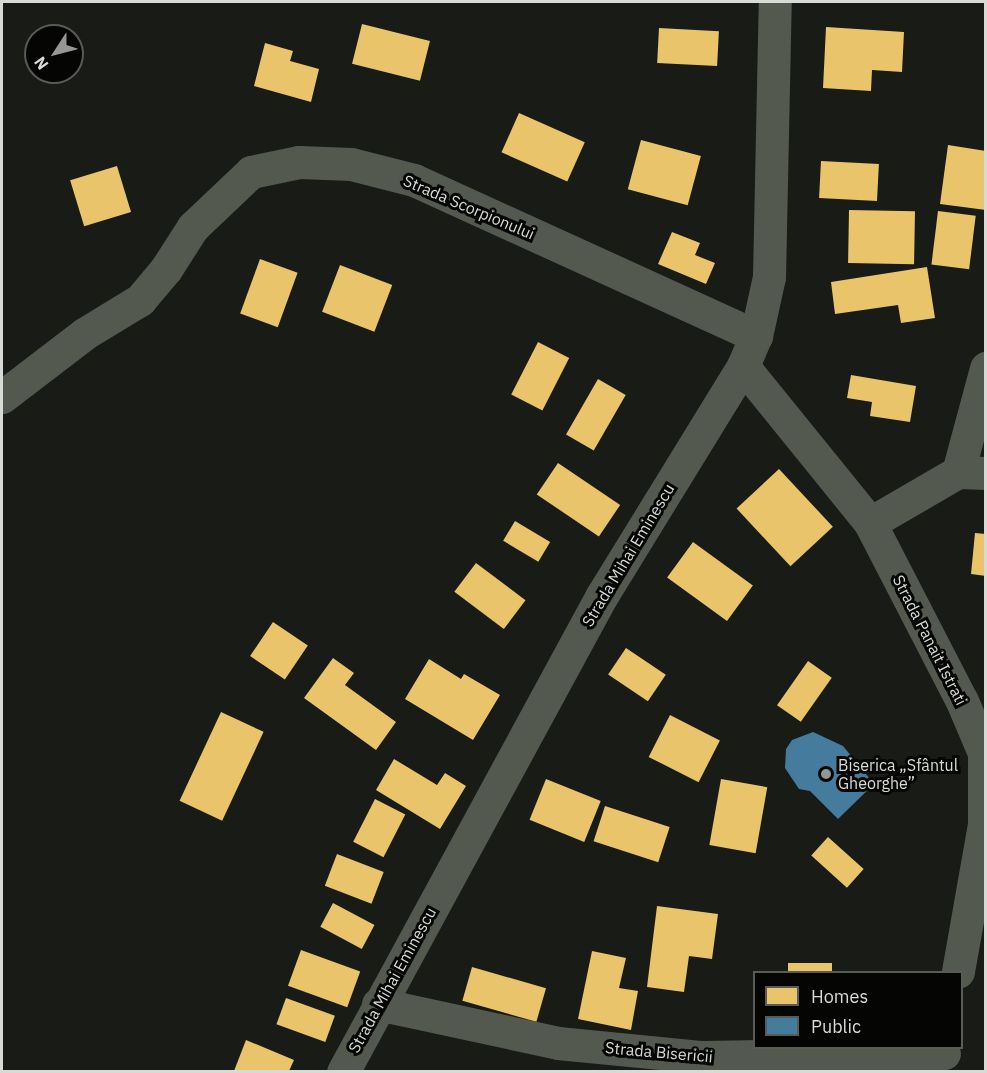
<!DOCTYPE html>
<meta charset="utf-8">
<style>
body{margin:0}
#map{position:relative;width:987px;height:1073px;overflow:hidden;background:#191b17;font-family:"IBM Plex Sans",sans-serif}
div>[style]{position:absolute}
.homes>*{inset:0;background:#e9c46a;transform-origin:0 0}
.public>*{inset:0;background:#457b9d}
.minor>*{height:33px;margin:-16.5px;padding:0 16.5px;transform-origin:16.5px;border-radius:16.5px;background:#545950}
.dots>*{width:16px;height:16px;translate:-50% -50%;box-sizing:border-box;border:3px solid #050604;border-radius:50%}
span{translate:-50% -50%;white-space:nowrap;text-align:center;line-height:1.15;-webkit-text-stroke:6px #050604;paint-order:stroke}
.street-label{font-size:16px;color:#d7dad5}
.poi-label{font-size:16px;color:#d7dad5}
.left{translate:0 -50%;text-align:left}
.frame{position:absolute;inset:0;border:3px solid #d7dad5;pointer-events:none}
.legend{position:absolute;left:753px;top:971px;width:210px;height:78px;box-sizing:border-box;background:#050604;border:2px solid #595b58;margin:0;padding:8px 10px;list-style:none;font-size:18px;color:#d7dad5}
.legend li{display:flex;align-items:center;gap:12px;height:30px}
.legend b{width:30px;border:2px solid #595b58}
.north{position:absolute;left:24px;top:24px;width:60px;height:60px;box-sizing:border-box;background:#050604;border:2px solid #595b58;border-radius:50%;rotate:234deg;font-size:16px;font-weight:700;line-height:24px;text-align:center;color:#d7dad5}
.north::after{content:'';display:block;margin:auto;width:21px;height:27px;background:#949792;clip-path:polygon(50% 0,100% 100%,50% 72%,0 100%)}
</style>
<div id="map">
<div class="homes">
<i style="left:362px;top:24px;width:70px;height:41px;rotate:14deg"></i>
<i style="clip-path:polygon(826px 27px,904px 32px,902px 72px,872px 70px,871px 91px,823px 88px)"></i>
<i style="left:659px;top:28px;width:60px;height:35px;rotate:3deg"></i>
<i style="clip-path:polygon(265px 43px,293px 51px,290px 61px,319px 69px,311px 102px,254px 86px)"></i>
<i style="left:519px;top:113px;width:72px;height:43px;rotate:24deg"></i>
<i style="left:641px;top:140px;width:62px;height:51px;rotate:15deg"></i>
<i style="clip-path:polygon(948px 145px,986px 151px,986px 210px,940px 204px)"></i>
<i style="left:821px;top:161px;width:58px;height:37px;rotate:3deg"></i>
<i style="left:117px;top:166px;width:48px;height:49px;rotate:73deg"></i>
<i style="left:849px;top:210px;width:66px;height:53px;rotate:1deg"></i>
<i style="left:938px;top:211px;width:38px;height:54px;rotate:7deg"></i>
<i style="clip-path:polygon(672px 232px,700px 243px,695px 255px,715px 263px,706px 284px,658px 264px)"></i>
<i style="left:260px;top:259px;width:40px;height:58px;rotate:20deg"></i>
<i style="left:340px;top:265px;width:56px;height:50px;rotate:21deg"></i>
<i style="clip-path:polygon(927px 267px,935px 318px,901px 323px,898px 305px,835px 314px,831px 282px)"></i>
<i style="left:538px;top:342px;width:35px;height:59px;rotate:27deg"></i>
<i style="clip-path:polygon(851px 375px,916px 386px,910px 422px,870px 416px,872px 402px,847px 398px)"></i>
<i style="left:598px;top:379px;width:32px;height:64px;rotate:30deg"></i>
<i style="left:558px;top:463px;width:75px;height:38px;rotate:34deg"></i>
<i style="left:779px;top:469px;width:79px;height:58px;rotate:47deg"></i>
<i style="left:515px;top:521px;width:41px;height:23px;rotate:31deg"></i>
<i style="clip-path:polygon(975px 533px,986px 534px,986px 576px,971px 574px)"></i>
<i style="left:693px;top:542px;width:74px;height:44px;rotate:36deg"></i>
<i style="left:476px;top:563px;width:62px;height:36px;rotate:37deg"></i>
<i style="left:273px;top:622px;width:42px;height:41px;rotate:34deg"></i>
<i style="left:626px;top:648px;width:48px;height:32px;rotate:34deg"></i>
<i style="clip-path:polygon(333px 658px,354px 673px,345px 685px,396px 722px,376px 750px,304px 698px)"></i>
<i style="clip-path:polygon(429px 659px,461px 679px,464px 674px,500px 695px,473px 740px,405px 699px)"></i>
<i style="left:808px;top:661px;width:29px;height:54px;rotate:35deg"></i>
<i style="left:221px;top:712px;width:47px;height:98px;rotate:25deg"></i>
<i style="left:670px;top:715px;width:56px;height:47px;rotate:27deg"></i>
<i style="clip-path:polygon(394px 759px,437px 785px,445px 773px,466px 786px,440px 829px,376px 790px)"></i>
<i style="left:546px;top:779px;width:59px;height:44px;rotate:22deg"></i>
<i style="left:721px;top:779px;width:47px;height:67px;rotate:10deg"></i>
<i style="left:375px;top:799px;width:34px;height:48px;rotate:27deg"></i>
<i style="left:605px;top:806px;width:68px;height:37px;rotate:18deg"></i>
<i style="left:828px;top:837px;width:48px;height:25px;rotate:42deg"></i>
<i style="left:337px;top:854px;width:50px;height:34px;rotate:21deg"></i>
<i style="left:333px;top:903px;width:47px;height:27px;rotate:28deg"></i>
<i style="clip-path:polygon(657px 906px,718px 914px,712px 959px,689px 956px,684px 992px,647px 987px)"></i>
<i style="left:301px;top:950px;width:63px;height:38px;rotate:20deg"></i>
<i style="clip-path:polygon(592px 951px,626px 958px,619px 988px,638px 991px,631px 1030px,578px 1019px)"></i>
<i style="left:832px;top:963px;width:9px;height:44px;rotate:90deg"></i>
<i style="left:472px;top:967px;width:77px;height:35px;rotate:16deg"></i>
<i style="left:286px;top:998px;width:52px;height:28px;rotate:20deg"></i>
<i style="clip-path:polygon(246px 1040px,294px 1060px,289px 1071px,234px 1071px)"></i>
</div>
<div class="public">
<i style="clip-path:polygon(813px 732px,843px 746px,874px 784px,838px 819px,810px 791px,799px 789px,785px 768px,786px 749px,792px 740px)"></i>
</div>
<div class="minor">
<i style="left:743px;top:366px;width:202px;rotate:51deg"></i>
<i style="left:870px;top:523px;width:200px;rotate:62.7deg"></i>
<i style="left:962px;top:701px;width:56px;rotate:67.1deg"></i>
<i style="left:984px;top:753px;width:71px;rotate:90deg"></i>
<i style="left:984px;top:824px;width:150px;rotate:100deg"></i>
<i style="left:2px;top:397px;width:103px;rotate:-37.5deg"></i>
<i style="left:84px;top:334px;width:66px;rotate:-31.3deg"></i>
<i style="left:140px;top:300px;width:40px;rotate:-50deg"></i>
<i style="left:166px;top:269px;width:50px;rotate:-57.3deg"></i>
<i style="left:193px;top:227px;width:80px;rotate:-43.5deg"></i>
<i style="left:251px;top:172px;width:49px;rotate:-11.8deg"></i>
<i style="left:299px;top:162px;width:52px;rotate:2.2deg"></i>
<i style="left:351px;top:164px;width:65px;rotate:14.3deg"></i>
<i style="left:414px;top:180px;width:376px;rotate:24.5deg"></i>
<i style="left:958px;top:472px;width:108px;rotate:-74.9deg"></i>
<i style="left:870px;top:523px;width:102px;rotate:-30.1deg"></i>
<i style="left:958px;top:472px;width:28px;rotate:2deg"></i>
<i style="left:378px;top:1004px;width:184px;rotate:12.2deg"></i>
<i style="left:558px;top:1043px;width:145px;rotate:5.6deg"></i>
<i style="left:702px;top:1057px;width:242px;rotate:-0.9deg"></i>
<i style="left:343px;top:1072px;width:541px;rotate:-61.49deg"></i>
<i style="left:601px;top:597px;width:271px;rotate:-58.4deg"></i>
<i style="left:743px;top:366px;width:33px;rotate:-67deg"></i>
<i style="left:756px;top:336px;width:60px;rotate:-77.6deg"></i>
<i style="left:769px;top:277px;width:275px;rotate:-88.8deg"></i>
</div>
<div class="dots">
<i style="left:826px;top:774px;background:#949792"></i>
</div>
<div class="street-label">
<span style="left:469px;top:207px;rotate:23deg">Strada Scorpionului</span>
<span style="left:628px;top:555px;rotate:-59deg">Strada Mihai Eminescu</span>
<span style="left:930px;top:640px;rotate:63deg">Strada Panait Istrati</span>
<span style="left:392px;top:980px;rotate:-61deg">Strada Mihai Eminescu</span>
<span style="left:659px;top:1052px;rotate:5deg">Strada Bisericii</span>
</div>
<div class="poi-label">
<span class="left" style="left:838px;top:774px">Biserica „Sfântul<br>Gheorghe”</span>
</div>
<div class="frame"></div>
<ul class="legend">
<li><b style="height:16px;background:#e9c46a"></b>Homes</li>
<li><b style="height:16px;background:#457b9d"></b>Public</li>
</ul>
<div class="north">N</div>
</div>
